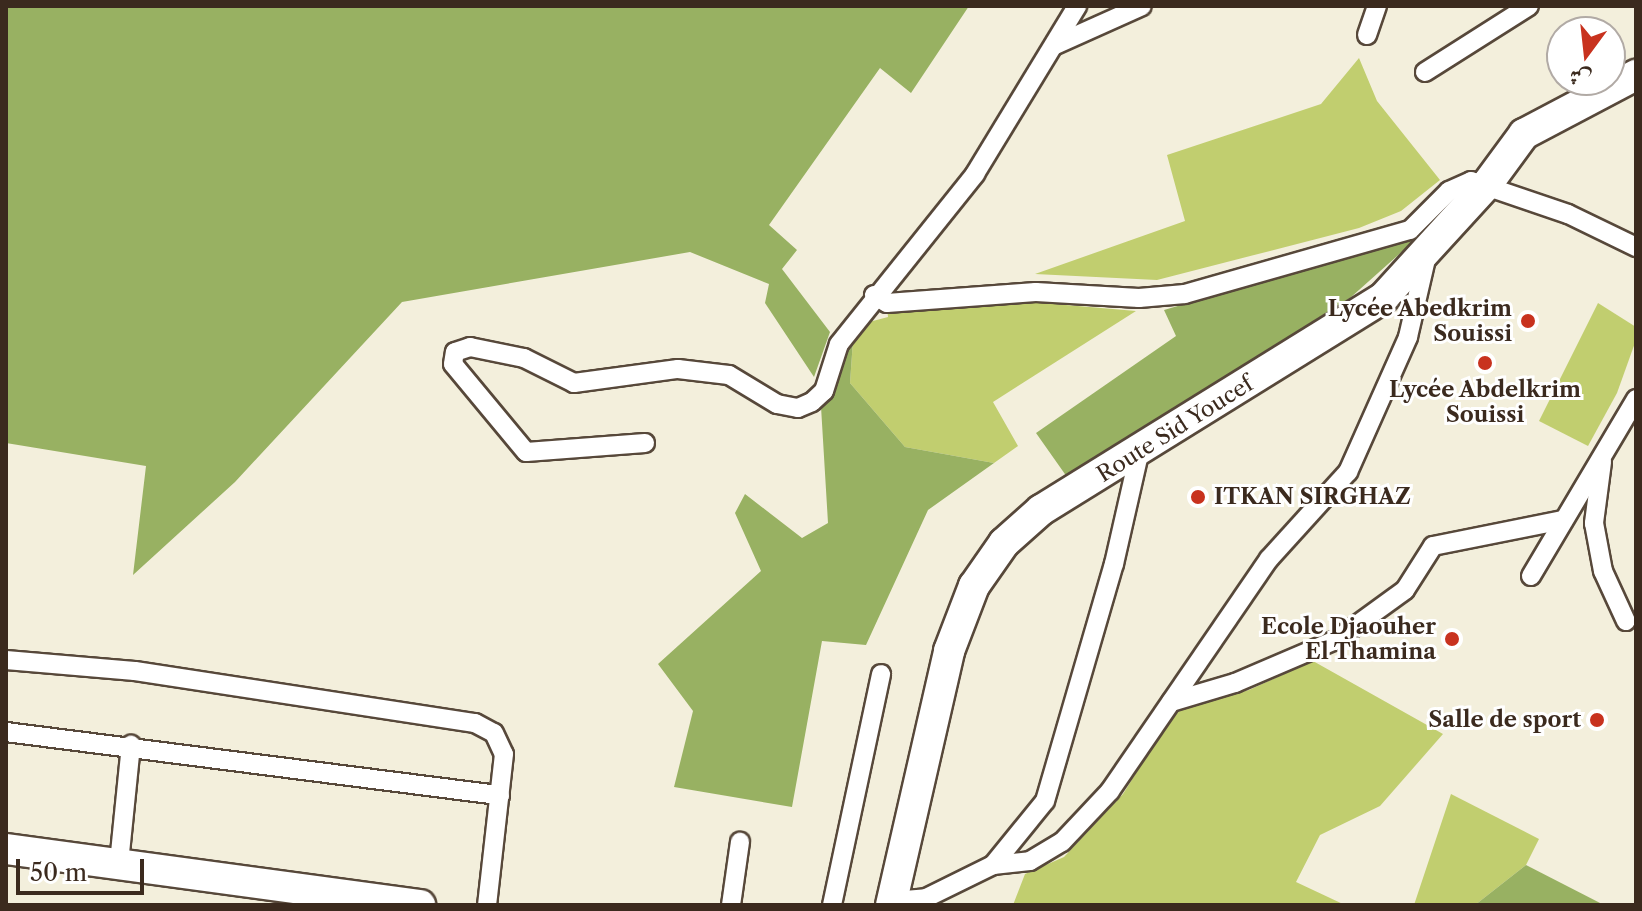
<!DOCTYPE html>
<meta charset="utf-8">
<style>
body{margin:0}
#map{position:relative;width:1642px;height:911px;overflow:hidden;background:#f3efdc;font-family:"Libre Caslon Text",Amiri,serif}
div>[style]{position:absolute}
.green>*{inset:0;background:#c1ce6f}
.forest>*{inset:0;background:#98b162}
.roads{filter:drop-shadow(2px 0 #57483a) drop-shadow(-2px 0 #57483a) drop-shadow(0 2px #57483a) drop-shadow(0 -2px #57483a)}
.minor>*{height:18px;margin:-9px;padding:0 9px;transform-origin:9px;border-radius:9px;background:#fff}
.primary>*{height:30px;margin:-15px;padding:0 15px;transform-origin:15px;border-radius:15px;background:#fff}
.dots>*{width:22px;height:22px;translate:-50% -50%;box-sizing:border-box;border:4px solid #fff;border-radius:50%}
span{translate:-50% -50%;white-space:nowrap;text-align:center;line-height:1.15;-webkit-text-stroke:6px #fff;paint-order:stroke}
.poi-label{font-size:22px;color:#3b2a1e;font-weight:700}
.right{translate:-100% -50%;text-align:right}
.left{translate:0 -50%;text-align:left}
.street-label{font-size:22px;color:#3b2a1e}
.frame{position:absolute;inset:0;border:8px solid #3b2a1e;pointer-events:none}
.north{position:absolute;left:1546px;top:16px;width:80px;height:80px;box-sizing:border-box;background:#fff;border:2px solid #b1aaa5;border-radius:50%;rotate:195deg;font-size:22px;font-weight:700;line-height:32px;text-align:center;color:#3b2a1e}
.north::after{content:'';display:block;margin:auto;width:28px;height:36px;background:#c8321e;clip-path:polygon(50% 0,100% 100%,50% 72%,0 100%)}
.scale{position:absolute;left:16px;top:859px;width:128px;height:36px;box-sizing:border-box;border:4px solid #3b2a1e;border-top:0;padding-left:10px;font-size:24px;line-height:28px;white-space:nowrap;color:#3b2a1e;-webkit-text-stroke:6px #fff;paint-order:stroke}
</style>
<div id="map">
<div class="green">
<i style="clip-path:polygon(1359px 58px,1377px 101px,1440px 180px,1401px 211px,1359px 228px,1157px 280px,1035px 274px,1185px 221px,1167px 155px,1321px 104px)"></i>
<i style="clip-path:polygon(959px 301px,1031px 302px,1136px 311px,993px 402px,1018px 446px,994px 463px,905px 447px,850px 383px,854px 326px,888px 317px,887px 308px)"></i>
<i style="clip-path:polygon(1598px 303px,1636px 327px,1636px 340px,1617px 393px,1588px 446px,1539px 421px)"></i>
<i style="clip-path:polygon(1313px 661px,1443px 734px,1380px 806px,1320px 835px,1296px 882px,1345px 905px,1013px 905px,1025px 874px,1064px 857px,1123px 794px,1176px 709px,1249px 690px)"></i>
<i style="clip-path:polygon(1451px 794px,1539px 839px,1526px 865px,1475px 905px,1414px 905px)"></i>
</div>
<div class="forest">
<i style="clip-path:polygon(6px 6px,969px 6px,911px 93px,880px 68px,769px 225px,797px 250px,782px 269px,830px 332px,814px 377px,765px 303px,769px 284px,690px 252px,402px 302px,235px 482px,133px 575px,146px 466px,6px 443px)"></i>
<i style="clip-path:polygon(1452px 196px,1424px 232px,1350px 298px,1067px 477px,1036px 433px,1176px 336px,1164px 310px,1386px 245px)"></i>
<i style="clip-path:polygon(854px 326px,850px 383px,905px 447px,994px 463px,928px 510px,866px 645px,822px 641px,792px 807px,674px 787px,693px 711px,658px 664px,761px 571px,735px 513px,745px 494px,802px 538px,828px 523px,820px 390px)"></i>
<i style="clip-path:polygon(1526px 865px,1604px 905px,1475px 905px)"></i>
</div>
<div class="roads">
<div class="minor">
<i style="left:1367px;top:35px;width:31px;rotate:-71deg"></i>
<i style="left:1055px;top:45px;width:95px;rotate:-24.1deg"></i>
<i style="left:1425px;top:72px;width:123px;rotate:-32.4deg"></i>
<i style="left:874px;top:295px;width:15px;rotate:32deg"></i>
<i style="left:887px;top:303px;width:149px;rotate:-4.2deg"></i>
<i style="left:1036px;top:292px;width:103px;rotate:3.3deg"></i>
<i style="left:1139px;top:298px;width:46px;rotate:-5deg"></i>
<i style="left:1185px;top:294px;width:234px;rotate:-15.9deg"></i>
<i style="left:1410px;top:230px;width:55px;rotate:-45deg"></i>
<i style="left:1449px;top:191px;width:24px;rotate:-24deg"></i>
<i style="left:1471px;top:181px;width:102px;rotate:18.8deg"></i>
<i style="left:1568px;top:214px;width:76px;rotate:25.9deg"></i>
<i style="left:645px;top:443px;width:119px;rotate:175.7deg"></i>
<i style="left:526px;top:452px;width:114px;rotate:-129.7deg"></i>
<i style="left:453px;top:364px;width:12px;rotate:-81deg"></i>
<i style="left:455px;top:352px;width:16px;rotate:-18deg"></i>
<i style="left:470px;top:347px;width:55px;rotate:11.5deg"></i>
<i style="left:524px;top:358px;width:56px;rotate:26.6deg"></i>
<i style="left:574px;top:383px;width:105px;rotate:-7.7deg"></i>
<i style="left:678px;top:369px;width:51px;rotate:6.7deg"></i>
<i style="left:729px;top:375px;width:56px;rotate:31.1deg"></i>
<i style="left:777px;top:404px;width:21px;rotate:11deg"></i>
<i style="left:798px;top:408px;width:15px;rotate:-23deg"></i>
<i style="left:812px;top:402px;width:16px;rotate:-43deg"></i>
<i style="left:824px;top:391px;width:49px;rotate:-72.3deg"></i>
<i style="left:839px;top:344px;width:218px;rotate:-51.3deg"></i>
<i style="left:975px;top:174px;width:197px;rotate:-58.7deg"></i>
<i style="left:1602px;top:462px;width:62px;rotate:97.5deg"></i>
<i style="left:1594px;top:523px;width:49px;rotate:79.4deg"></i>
<i style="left:1603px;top:571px;width:55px;rotate:65.3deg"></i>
<i style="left:1531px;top:576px;width:206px;rotate:-59.3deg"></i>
<i style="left:6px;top:660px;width:129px;rotate:4.9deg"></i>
<i style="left:135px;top:671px;width:344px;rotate:8.7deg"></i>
<i style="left:475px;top:723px;width:21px;rotate:28deg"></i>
<i style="left:494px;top:733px;width:23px;rotate:65deg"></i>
<i style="left:504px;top:754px;width:152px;rotate:96.4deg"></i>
<i style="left:1171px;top:702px;width:67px;rotate:-16.5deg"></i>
<i style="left:1235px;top:683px;width:110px;rotate:-23.1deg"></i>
<i style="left:1336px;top:640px;width:85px;rotate:-35.9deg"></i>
<i style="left:1405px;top:590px;width:52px;rotate:-57.5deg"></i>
<i style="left:1433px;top:546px;width:133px;rotate:-11.3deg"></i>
<i style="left:6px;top:732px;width:498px;rotate:7.3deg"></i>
<i style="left:119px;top:863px;width:119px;rotate:-84.2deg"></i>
<i style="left:993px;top:865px;width:82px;rotate:-50.9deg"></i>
<i style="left:1045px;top:801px;width:247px;rotate:-73.8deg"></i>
<i style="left:1114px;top:564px;width:113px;rotate:-77.2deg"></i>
<i style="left:893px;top:901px;width:33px;rotate:-5deg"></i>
<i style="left:926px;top:898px;width:75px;rotate:-26.2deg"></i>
<i style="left:993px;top:865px;width:37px;rotate:-6deg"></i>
<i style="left:1030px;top:861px;width:37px;rotate:-31deg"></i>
<i style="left:1062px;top:842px;width:70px;rotate:-46.7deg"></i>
<i style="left:1110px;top:791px;width:281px;rotate:-55.6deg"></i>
<i style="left:1269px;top:559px;width:118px;rotate:-47.8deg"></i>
<i style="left:1348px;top:472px;width:148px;rotate:-66deg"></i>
<i style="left:1408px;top:337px;width:84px;rotate:-77deg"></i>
<i style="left:731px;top:905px;width:64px;rotate:-81.9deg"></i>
<i style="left:832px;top:905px;width:236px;rotate:-78deg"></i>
</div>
<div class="primary">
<i style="left:6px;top:849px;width:418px;rotate:7.7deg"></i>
<i style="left:891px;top:905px;width:261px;rotate:-77.1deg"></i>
<i style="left:949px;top:651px;width:70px;rotate:-69deg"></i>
<i style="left:974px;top:586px;width:52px;rotate:-55.1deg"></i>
<i style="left:1004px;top:543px;width:50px;rotate:-41.7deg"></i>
<i style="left:1041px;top:510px;width:404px;rotate:-31.8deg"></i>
<i style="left:1384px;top:297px;width:154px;rotate:-47.6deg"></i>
<i style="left:1488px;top:183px;width:61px;rotate:-53.7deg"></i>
<i style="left:1524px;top:134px;width:127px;rotate:-27.8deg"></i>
</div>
</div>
<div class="dots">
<i style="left:1528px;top:321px;background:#c8321e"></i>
<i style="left:1485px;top:363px;background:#c8321e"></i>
<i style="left:1198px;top:497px;background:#c8321e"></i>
<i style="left:1452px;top:639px;background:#c8321e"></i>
<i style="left:1597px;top:720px;background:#c8321e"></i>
</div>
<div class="poi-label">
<span class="right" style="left:1512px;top:321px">Lycée Abedkrim<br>Souissi</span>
<span style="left:1485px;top:402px">Lycée Abdelkrim<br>Souissi</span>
<span class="left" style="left:1214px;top:497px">ITKAN SIRGHAZ</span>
<span class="right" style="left:1436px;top:639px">Ecole Djaouher<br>El Thamina</span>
<span class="right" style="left:1581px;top:720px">Salle de sport</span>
</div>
<div class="street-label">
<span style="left:1175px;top:429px;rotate:-32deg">Route Sid Youcef</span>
</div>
<div class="frame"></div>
<div class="north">ش</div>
<div class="scale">50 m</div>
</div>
